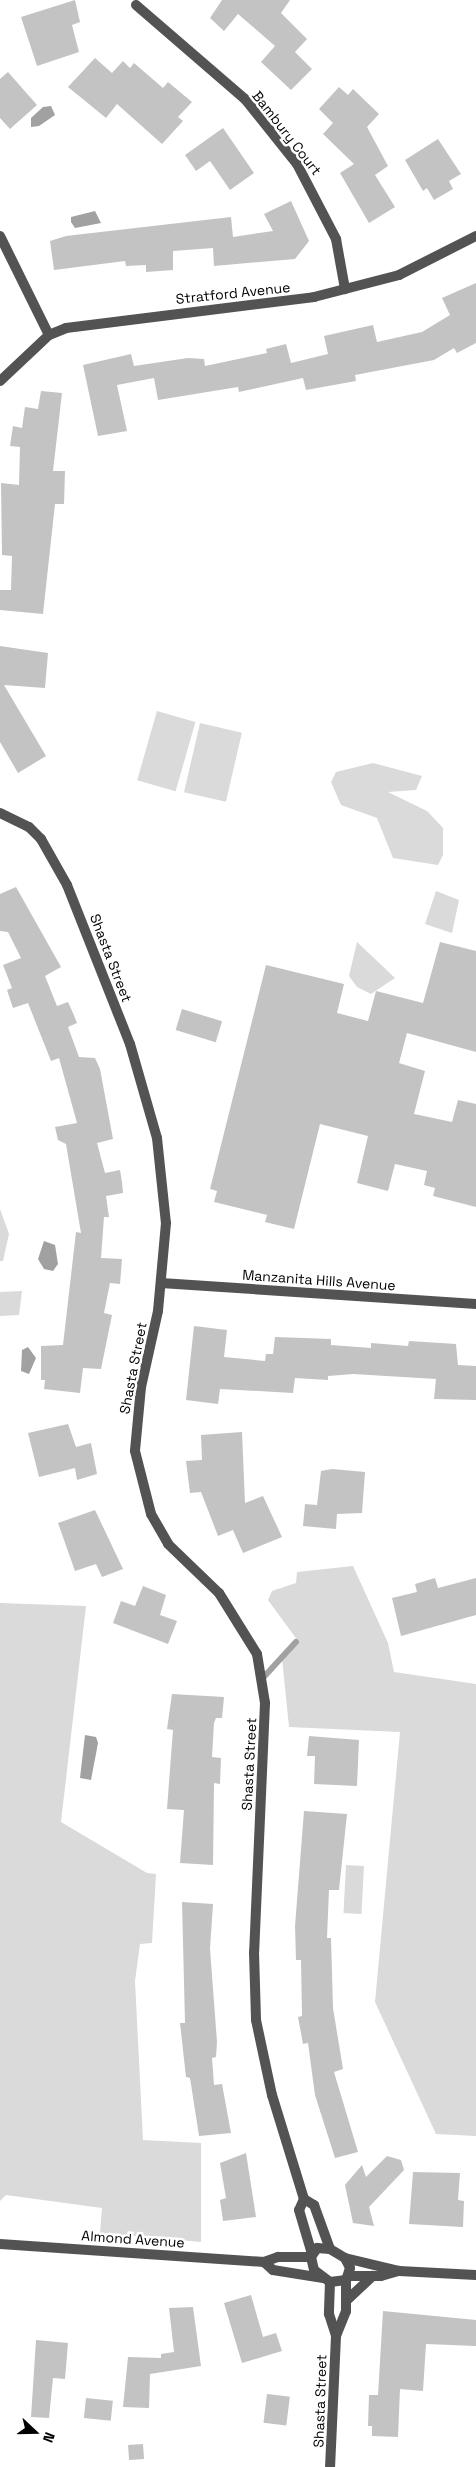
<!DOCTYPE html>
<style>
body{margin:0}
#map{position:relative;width:476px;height:2467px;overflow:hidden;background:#fff;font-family:"Space Grotesk",sans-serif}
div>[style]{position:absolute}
.green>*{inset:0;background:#dadada;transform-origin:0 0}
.water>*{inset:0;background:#a1a1a1}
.stream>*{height:5.5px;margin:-2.75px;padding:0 2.75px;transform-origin:2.75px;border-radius:2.75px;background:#a1a1a1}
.building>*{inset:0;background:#c3c3c3;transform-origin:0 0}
.minor>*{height:10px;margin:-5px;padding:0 5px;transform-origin:5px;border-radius:5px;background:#535353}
.tertiary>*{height:10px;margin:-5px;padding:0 5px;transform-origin:5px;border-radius:5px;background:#535353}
span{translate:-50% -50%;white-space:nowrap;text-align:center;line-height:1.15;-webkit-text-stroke:5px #fff;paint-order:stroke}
.street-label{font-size:14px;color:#000}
.north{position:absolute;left:10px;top:2407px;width:50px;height:50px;-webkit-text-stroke:4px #fff;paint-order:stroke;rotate:111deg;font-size:14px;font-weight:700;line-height:20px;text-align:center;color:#000}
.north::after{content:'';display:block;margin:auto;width:18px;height:22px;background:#000;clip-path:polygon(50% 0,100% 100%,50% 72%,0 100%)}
</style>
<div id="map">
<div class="green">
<i style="left:157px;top:711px;width:40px;height:72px;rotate:16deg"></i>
<i style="left:200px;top:723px;width:43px;height:71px;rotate:13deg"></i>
<i style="clip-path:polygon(373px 763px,422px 776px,416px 790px,388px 792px,427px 811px,443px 828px,443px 855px,438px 865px,393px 858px,377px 818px,341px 805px,331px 782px,336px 772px)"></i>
<i style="clip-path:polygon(436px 891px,459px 900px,452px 933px,425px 924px)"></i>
<i style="clip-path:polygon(357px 942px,395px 978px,371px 994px,357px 987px,349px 976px)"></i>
<i style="clip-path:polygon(0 1209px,9px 1234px,3px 1261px,0 1261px)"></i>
<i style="clip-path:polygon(22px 1291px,19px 1315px,0 1316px,0 1292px)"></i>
<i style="clip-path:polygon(353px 1566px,388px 1643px,394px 1672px,476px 1684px,476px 2136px,436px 2134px,375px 2002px,400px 1732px,289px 1727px,282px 1658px,298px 1641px,268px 1600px,272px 1591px,296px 1583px,297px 1572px)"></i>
<i style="clip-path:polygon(0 1603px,86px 1606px,61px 1822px,147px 1873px,156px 1874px,152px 1943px,140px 1944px,135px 1981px,143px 2140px,201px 2143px,201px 2242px,100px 2233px,102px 2208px,6px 2195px,0 2201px)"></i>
<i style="left:346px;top:1865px;width:18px;height:48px;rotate:3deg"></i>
</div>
<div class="water">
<i style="clip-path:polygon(51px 106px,55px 115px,39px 126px,31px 127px,31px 118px,43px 107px)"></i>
<i style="clip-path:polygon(95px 211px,101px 223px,75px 228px,71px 222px,71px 217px)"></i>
<i style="clip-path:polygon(44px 1241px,55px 1245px,58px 1264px,53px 1271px,44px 1269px,38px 1259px)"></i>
<i style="clip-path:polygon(28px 1347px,36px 1358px,29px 1374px,21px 1371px,22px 1350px)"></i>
<i style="clip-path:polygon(85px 1735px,96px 1737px,98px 1743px,91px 1780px,80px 1778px)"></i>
</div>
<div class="stream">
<i style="left:262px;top:1679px;width:50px;rotate:-47.4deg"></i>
</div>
<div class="building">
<i style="clip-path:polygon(75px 0,80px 22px,72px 25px,79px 52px,37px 66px,21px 17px)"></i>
<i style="clip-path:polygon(222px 0,290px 0,281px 13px,307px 39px,295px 52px,312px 69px,291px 90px,261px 62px,275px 46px,238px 14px,224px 31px,210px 18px)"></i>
<i style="clip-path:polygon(95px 58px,112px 73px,123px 61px,130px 68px,134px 63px,163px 88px,168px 82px,192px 102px,178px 117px,183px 121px,162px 144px,117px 104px,106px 118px,68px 87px)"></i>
<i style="clip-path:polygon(8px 72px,37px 105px,10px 129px,0 118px,0 79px)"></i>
<i style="clip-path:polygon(339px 87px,348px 95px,353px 89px,379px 114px,367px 127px,388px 166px,375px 175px,395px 207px,369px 223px,340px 173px,354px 164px,323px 134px,333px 123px,319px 109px)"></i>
<i style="clip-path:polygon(223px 128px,254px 173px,230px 190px,210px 161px,196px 171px,185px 155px)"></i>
<i style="clip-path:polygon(438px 139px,461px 174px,449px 181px,453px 189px,434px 200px,427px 188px,423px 191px,405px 160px)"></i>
<i style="clip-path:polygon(291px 201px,309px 241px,295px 259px,214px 266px,213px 248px,173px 251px,173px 270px,146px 272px,146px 265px,126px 266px,125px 261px,54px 270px,50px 241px,66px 236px,231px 217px,233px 237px,273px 231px,264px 214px)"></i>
<i style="clip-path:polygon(476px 283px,476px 343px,457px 353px,454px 348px,434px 360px,355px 375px,356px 381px,306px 390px,303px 378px,239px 392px,238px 387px,158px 400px,154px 378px,117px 385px,127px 431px,98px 436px,83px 365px,131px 354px,134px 366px,188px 358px,204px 359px,205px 366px,267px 353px,266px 349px,286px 344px,291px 363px,328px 354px,324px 336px,373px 325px,377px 342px,422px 332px,450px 315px,442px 298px)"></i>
<i style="clip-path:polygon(41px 391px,62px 393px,53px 471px,65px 471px,64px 504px,55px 504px,43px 614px,0 610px,0 590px,11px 590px,12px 556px,2px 555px,1px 483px,19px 485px,20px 447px,10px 446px,13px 426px,22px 428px,25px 407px,38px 409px)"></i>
<i style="clip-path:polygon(0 646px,48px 653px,45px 688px,4px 685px,46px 756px,18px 773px,0 742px)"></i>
<i style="clip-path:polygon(16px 887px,61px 967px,45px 976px,57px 1006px,68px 1002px,73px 1013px,77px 1023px,68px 1027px,79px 1057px,95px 1058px,100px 1069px,113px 1139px,97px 1143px,105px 1173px,120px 1170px,122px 1182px,123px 1193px,106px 1196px,109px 1217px,104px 1217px,101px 1258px,122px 1259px,120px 1284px,110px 1283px,104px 1313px,112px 1315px,101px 1369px,83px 1368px,80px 1393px,44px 1389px,45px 1380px,41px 1380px,41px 1346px,63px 1345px,76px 1232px,81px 1233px,66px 1144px,58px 1140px,55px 1127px,77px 1123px,59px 1058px,51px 1061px,28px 1003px,13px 1008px,7px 990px,12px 988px,3px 965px,21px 958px,8px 932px,0 931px,0 894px)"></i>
<i style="clip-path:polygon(440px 942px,476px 951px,476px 1052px,407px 1033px,399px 1063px,425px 1071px,414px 1114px,452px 1122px,458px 1100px,476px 1104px,476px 1207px,433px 1196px,435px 1188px,424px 1185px,427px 1171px,395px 1164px,388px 1191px,357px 1183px,368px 1136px,320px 1124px,294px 1229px,265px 1222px,267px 1215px,214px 1202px,217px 1191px,210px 1189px,266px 965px,344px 984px,337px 1013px,368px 1021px,376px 991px,423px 1003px)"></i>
<i style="left:182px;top:1009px;width:42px;height:22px;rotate:17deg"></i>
<i style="clip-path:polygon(194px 1326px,227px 1330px,224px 1357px,265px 1361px,266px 1354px,273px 1354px,275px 1337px,331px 1339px,331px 1345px,371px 1348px,371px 1343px,408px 1346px,409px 1341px,456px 1344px,458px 1365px,476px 1366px,476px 1400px,434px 1399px,436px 1379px,353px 1374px,328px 1376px,328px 1380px,295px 1378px,293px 1393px,220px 1389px,218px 1404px,186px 1400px)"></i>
<i style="clip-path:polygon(68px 1424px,76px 1447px,91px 1443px,97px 1474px,77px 1480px,75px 1468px,39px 1477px,28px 1433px)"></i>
<i style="clip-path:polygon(242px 1432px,245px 1503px,263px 1496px,282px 1537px,243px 1553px,233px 1530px,218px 1536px,201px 1492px,190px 1493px,186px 1461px,202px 1460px,201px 1435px)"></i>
<i style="clip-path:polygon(332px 1469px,365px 1472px,362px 1513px,337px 1514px,336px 1529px,303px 1526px,305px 1504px,317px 1505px,321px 1471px)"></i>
<i style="clip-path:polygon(95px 1510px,123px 1569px,102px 1577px,96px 1564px,75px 1571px,58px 1523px)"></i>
<i style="clip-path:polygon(435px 1578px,438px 1588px,476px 1578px,476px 1615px,401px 1636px,392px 1598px,417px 1592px,415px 1584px)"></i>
<i style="clip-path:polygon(143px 1586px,166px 1595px,160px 1615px,177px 1621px,168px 1644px,113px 1623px,121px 1601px,135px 1606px)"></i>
<i style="clip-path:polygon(172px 1694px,224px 1697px,222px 1718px,216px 1718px,214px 1723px,212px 1757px,221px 1758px,220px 1784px,214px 1783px,213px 1865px,180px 1863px,184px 1810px,167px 1809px,173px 1730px,167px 1729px)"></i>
<i style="clip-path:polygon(309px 1736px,359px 1740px,357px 1786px,314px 1784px,315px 1756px,307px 1756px)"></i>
<i style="clip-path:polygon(304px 1811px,347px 1814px,339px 1890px,329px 1890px,327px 1938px,331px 1938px,333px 2008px,343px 2069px,334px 2072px,358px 2152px,335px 2158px,315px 2095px,308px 2043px,303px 2044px,298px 2017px,302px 2016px,301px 1960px,296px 1960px,295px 1926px)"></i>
<i style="clip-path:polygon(182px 1902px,213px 1904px,210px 1949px,217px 2042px,216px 2057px,212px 2058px,214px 2085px,222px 2084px,231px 2133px,199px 2136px,190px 2078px,186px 2077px,180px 2023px,185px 2023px)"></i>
<i style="clip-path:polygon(246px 2153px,256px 2217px,223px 2221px,220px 2200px,226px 2198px,220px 2163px)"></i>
<i style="clip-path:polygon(387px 2156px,401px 2160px,404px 2170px,369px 2207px,374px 2226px,353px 2223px,345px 2185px,362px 2165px,366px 2177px)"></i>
<i style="clip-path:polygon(413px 2172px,460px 2173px,458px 2200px,464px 2201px,463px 2227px,409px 2224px)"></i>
<i style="clip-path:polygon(251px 2295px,263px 2337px,276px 2333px,282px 2351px,242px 2363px,224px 2303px)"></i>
<i style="clip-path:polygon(193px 2307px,201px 2366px,150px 2374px,149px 2408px,123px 2407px,128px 2357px,161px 2358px,161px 2354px,174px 2352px,169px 2308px)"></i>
<i style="clip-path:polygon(383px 2311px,476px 2320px,476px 2346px,426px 2344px,423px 2391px,400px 2389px,398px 2437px,372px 2436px,372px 2426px,368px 2426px,369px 2395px,378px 2395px)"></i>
<i style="clip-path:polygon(36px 2340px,68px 2343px,65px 2379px,53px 2378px,49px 2418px,31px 2417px)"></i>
<i style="left:267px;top:2394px;width:23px;height:29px;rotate:7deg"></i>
<i style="left:86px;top:2398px;width:27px;height:20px;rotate:6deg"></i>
<i style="left:143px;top:2444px;width:15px;height:15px;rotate:86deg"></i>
</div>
<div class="minor">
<i style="left:136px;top:5px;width:144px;rotate:40.8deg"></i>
<i style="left:245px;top:99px;width:83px;rotate:51.3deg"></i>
<i style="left:297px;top:164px;width:85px;rotate:62.5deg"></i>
<i style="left:336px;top:239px;width:51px;rotate:79.8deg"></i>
<i style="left:0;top:236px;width:110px;rotate:63.7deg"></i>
<i style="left:0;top:381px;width:67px;rotate:-43.2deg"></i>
<i style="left:49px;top:335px;width:18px;rotate:-22deg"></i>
<i style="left:66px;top:328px;width:250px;rotate:-7.1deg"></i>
<i style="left:314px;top:297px;width:88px;rotate:-14.5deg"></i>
<i style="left:399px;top:275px;width:86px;rotate:-26.9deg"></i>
<i style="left:161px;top:1283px;width:316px;rotate:3.8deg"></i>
<i style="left:0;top:2244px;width:265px;rotate:3.9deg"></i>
<i style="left:264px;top:2262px;width:15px;rotate:-20deg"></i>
<i style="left:278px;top:2257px;width:33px"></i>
<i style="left:345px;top:2258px;width:56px;rotate:13.5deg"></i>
<i style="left:264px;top:2262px;width:12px;rotate:42deg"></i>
<i style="left:273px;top:2270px;width:51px;rotate:9.1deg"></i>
<i style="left:349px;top:2276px;width:32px"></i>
<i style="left:381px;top:2276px;width:19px;rotate:-16deg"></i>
<i style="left:399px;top:2271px;width:77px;rotate:3deg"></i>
</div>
<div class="tertiary">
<i style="left:0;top:813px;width:32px;rotate:26deg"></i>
<i style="left:29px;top:827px;width:17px;rotate:45deg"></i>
<i style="left:41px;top:839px;width:53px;rotate:60.5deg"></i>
<i style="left:67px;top:885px;width:171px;rotate:68.4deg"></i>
<i style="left:130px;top:1044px;width:98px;rotate:74deg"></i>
<i style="left:157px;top:1138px;width:85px;rotate:84deg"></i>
<i style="left:166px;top:1223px;width:88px;rotate:95.2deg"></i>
<i style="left:158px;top:1311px;width:78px;rotate:102.6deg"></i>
<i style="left:141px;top:1387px;width:64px;rotate:95.4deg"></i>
<i style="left:135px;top:1451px;width:65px;rotate:75.7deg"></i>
<i style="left:151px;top:1514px;width:34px;rotate:60deg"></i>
<i style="left:168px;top:1544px;width:71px;rotate:43.9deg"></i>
<i style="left:219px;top:1593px;width:72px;rotate:58.1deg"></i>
<i style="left:257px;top:1654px;width:50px;rotate:80.7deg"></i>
<i style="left:265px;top:1703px;width:249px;rotate:92.5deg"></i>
<i style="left:254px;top:1952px;width:68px;rotate:88.3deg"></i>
<i style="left:256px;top:2020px;width:77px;rotate:78deg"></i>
<i style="left:272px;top:2095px;width:109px;rotate:72.9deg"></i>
<i style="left:304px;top:2199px;width:12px;rotate:114deg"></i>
<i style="left:299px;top:2210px;width:46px;rotate:73.5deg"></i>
<i style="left:304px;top:2199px;width:12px;rotate:31deg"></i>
<i style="left:314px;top:2205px;width:47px;rotate:70deg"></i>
<i style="left:317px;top:2248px;width:13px;rotate:4deg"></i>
<i style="left:330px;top:2249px;width:17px;rotate:31deg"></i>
<i style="left:345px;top:2258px;width:11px;rotate:63deg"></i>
<i style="left:350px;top:2268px;width:13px;rotate:108deg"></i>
<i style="left:346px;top:2280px;width:16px;rotate:173deg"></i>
<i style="left:330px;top:2282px;width:20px;rotate:-143deg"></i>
<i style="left:314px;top:2270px;width:13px;rotate:-103deg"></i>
<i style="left:311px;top:2257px;width:11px;rotate:-56deg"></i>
<i style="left:330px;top:2282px;width:32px;rotate:92deg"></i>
<i style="left:329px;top:2314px;width:23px;rotate:72deg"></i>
<i style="left:336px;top:2336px;width:131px;rotate:92.6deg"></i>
<i style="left:348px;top:2299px;width:34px;rotate:-43deg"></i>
<i style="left:336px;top:2336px;width:27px;rotate:-68deg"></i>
<i style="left:346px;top:2311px;width:31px;rotate:-90deg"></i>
</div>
<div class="street-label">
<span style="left:287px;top:133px;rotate:52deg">Bambury Court</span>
<span style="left:233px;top:293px;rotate:-6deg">Stratford Avenue</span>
<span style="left:111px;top:958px;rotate:69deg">Shasta Street</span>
<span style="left:319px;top:1280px;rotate:4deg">Manzanita Hills Avenue</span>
<span style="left:133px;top:1368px;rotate:-79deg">Shasta Street</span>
<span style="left:249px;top:1764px;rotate:-87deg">Shasta Street</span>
<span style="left:133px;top:2239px;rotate:4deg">Almond Avenue</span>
<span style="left:320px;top:2401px;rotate:-88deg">Shasta Street</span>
</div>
<div class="north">N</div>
</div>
